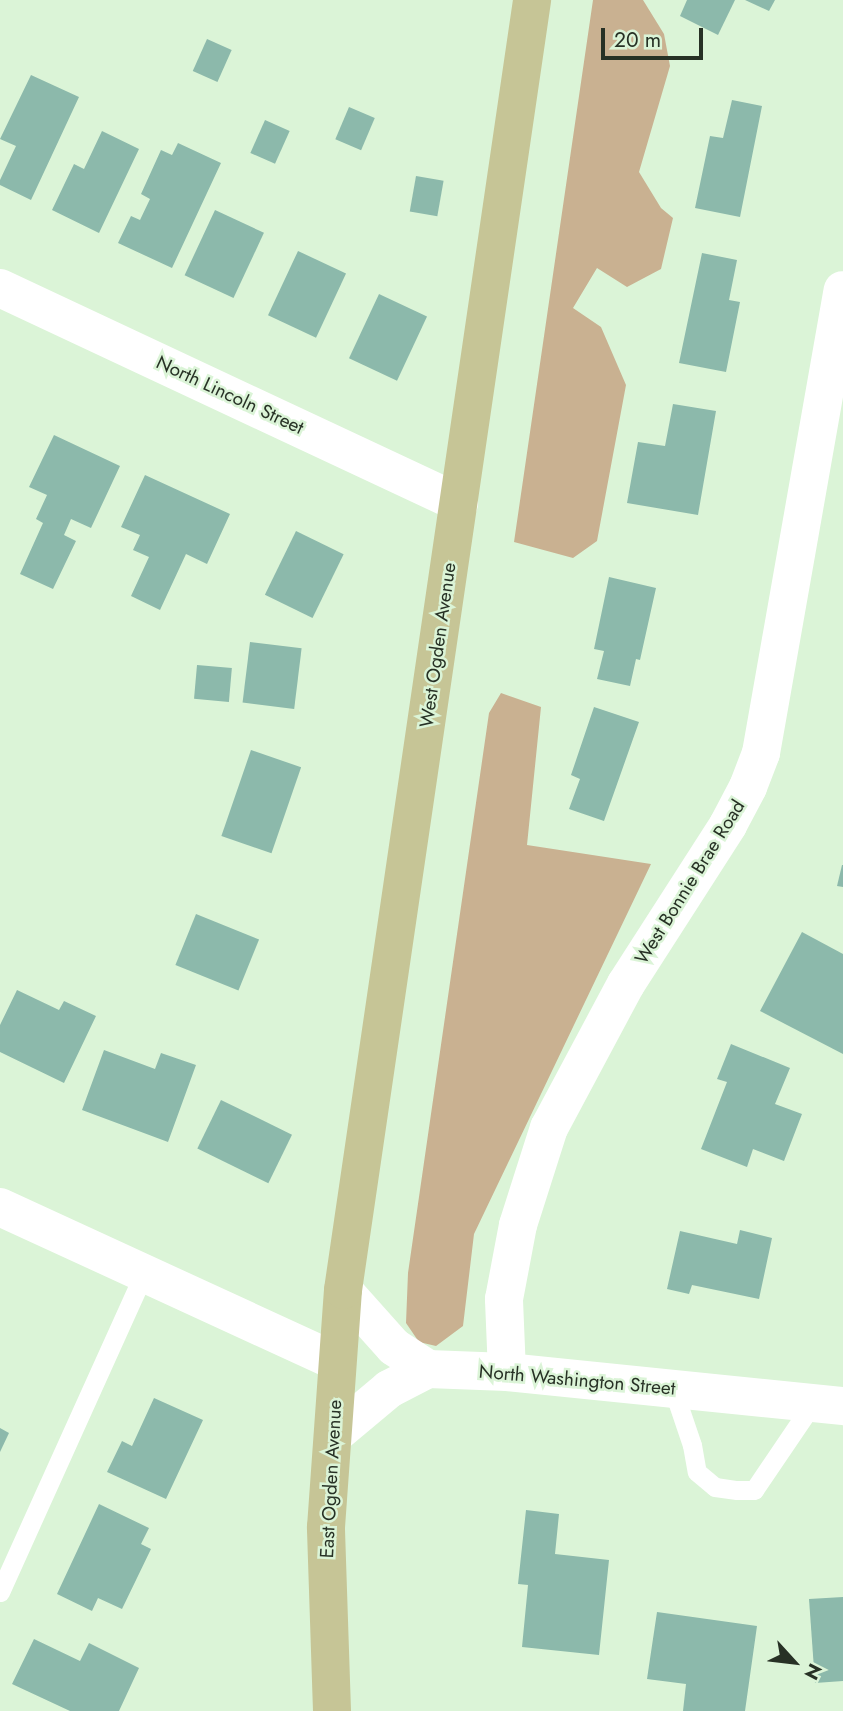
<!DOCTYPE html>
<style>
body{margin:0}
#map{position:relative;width:843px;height:1711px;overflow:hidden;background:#dbf4d7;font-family:Jost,sans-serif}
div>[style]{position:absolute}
.forest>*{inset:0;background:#c9b191}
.building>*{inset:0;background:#8cb9ab;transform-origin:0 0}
.lane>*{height:19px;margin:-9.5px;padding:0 9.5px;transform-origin:9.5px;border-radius:9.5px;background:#fff}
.street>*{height:38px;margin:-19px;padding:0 19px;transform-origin:19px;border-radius:19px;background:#fff}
.primary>*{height:38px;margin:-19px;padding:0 19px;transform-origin:19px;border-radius:19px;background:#c6c596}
span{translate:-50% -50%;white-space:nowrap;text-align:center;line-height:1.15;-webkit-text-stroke:5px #dbf4d7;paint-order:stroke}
.street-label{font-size:19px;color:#273125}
.north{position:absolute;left:759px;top:1627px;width:70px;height:70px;-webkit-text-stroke:5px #dbf4d7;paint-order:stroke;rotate:117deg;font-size:19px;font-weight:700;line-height:28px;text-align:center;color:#273125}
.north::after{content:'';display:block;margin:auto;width:24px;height:32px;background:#273125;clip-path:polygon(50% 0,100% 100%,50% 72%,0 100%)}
.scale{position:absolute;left:601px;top:28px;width:102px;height:32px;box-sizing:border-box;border:4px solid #273125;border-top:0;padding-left:9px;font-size:21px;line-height:24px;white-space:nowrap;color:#273125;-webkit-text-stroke:5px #dbf4d7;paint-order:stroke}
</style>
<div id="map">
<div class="forest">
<i style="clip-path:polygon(593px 0,643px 0,664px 34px,670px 66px,639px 172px,661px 208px,673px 218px,661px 269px,627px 287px,597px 268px,573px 308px,601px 327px,626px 385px,597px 541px,573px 558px,514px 542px)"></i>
<i style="clip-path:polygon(501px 693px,541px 707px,527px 845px,651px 864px,474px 1234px,463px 1326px,436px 1346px,419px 1342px,406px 1323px,408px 1273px,489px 713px)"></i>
</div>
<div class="building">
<i style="clip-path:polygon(687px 0,735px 0,718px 35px,680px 16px)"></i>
<i style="clip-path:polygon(745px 0,775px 0,769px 11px)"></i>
<i style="left:207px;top:39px;width:27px;height:35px;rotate:24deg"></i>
<i style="clip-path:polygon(31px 75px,79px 97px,31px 200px,0 185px,0 180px,16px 146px,0 139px)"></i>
<i style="clip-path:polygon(732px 100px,762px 106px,740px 217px,695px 208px,710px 136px,723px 138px)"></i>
<i style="left:349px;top:107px;width:28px;height:35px;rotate:23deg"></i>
<i style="left:265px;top:120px;width:27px;height:36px;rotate:24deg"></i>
<i style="clip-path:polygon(102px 131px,139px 149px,99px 233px,52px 210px,74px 164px,84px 169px)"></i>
<i style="clip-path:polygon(178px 143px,221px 163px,172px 268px,118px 243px,131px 216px,140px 220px,150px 199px,141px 194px,161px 150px,172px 155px)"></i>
<i style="left:416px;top:176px;width:28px;height:36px;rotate:10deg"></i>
<i style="left:215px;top:210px;width:54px;height:72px;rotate:25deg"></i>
<i style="left:298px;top:251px;width:53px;height:71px;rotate:25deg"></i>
<i style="clip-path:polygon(702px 253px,737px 260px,729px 300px,740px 302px,726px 372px,679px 363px)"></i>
<i style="left:379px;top:294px;width:53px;height:71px;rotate:25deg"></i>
<i style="clip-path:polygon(673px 404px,716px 411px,698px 515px,627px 503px,638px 442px,665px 446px)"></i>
<i style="clip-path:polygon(54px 435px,120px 466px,91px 528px,71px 519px,64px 535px,76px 541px,53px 589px,20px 574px,43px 523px,36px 519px,47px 495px,29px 487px)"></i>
<i style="clip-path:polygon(145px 475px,230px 514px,207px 564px,186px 554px,160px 610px,131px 596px,149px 557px,133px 550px,140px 535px,121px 527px)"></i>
<i style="left:296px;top:531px;width:53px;height:71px;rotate:26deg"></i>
<i style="clip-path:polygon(609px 577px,656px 588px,640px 660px,636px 659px,630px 686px,597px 679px,604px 651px,594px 649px)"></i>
<i style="left:250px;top:642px;width:52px;height:61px;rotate:7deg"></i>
<i style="left:197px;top:665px;width:35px;height:34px;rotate:5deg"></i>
<i style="clip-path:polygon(594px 707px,639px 722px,604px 821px,569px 809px,580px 779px,571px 775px)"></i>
<i style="left:251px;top:750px;width:53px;height:91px;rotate:19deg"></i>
<i style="clip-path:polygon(842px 865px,843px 865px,843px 887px,837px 886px)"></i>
<i style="left:196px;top:914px;width:68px;height:55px;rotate:22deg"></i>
<i style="clip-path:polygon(802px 932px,843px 954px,843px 1054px,760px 1011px)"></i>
<i style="clip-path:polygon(17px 990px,59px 1010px,64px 1001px,96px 1016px,64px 1083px,0 1052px,0 1025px)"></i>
<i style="clip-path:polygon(731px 1044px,790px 1068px,775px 1104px,802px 1114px,784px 1161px,753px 1149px,747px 1167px,701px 1149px,727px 1082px,717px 1079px)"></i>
<i style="clip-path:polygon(104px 1050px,155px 1069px,161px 1053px,196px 1065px,168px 1142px,82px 1110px)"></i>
<i style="left:221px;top:1100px;width:79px;height:54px;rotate:26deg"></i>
<i style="clip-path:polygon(740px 1230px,772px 1238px,759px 1299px,692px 1285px,689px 1294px,667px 1289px,680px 1231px,737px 1244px)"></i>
<i style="clip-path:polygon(154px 1398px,203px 1420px,166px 1499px,107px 1472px,122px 1441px,132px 1446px)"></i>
<i style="clip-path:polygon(0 1428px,9px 1433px,0 1452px)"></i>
<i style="clip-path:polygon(99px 1504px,149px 1528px,141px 1544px,151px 1549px,122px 1609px,98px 1598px,92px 1611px,57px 1594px)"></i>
<i style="clip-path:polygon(526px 1510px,559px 1514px,555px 1554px,609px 1560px,599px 1655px,522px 1647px,528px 1585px,518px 1584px)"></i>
<i style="clip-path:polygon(843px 1597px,843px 1681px,815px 1683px,809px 1599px)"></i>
<i style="clip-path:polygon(657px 1612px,757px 1626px,745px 1711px,683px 1711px,686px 1684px,647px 1679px)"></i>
<i style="clip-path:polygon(34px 1639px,80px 1661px,89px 1643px,139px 1668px,119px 1711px,70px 1711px,12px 1684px)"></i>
</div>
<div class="lane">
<i style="left:673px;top:1389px;width:59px;rotate:71.3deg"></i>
<i style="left:692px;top:1445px;width:27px;rotate:80deg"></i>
<i style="left:697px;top:1472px;width:23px;rotate:40deg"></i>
<i style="left:715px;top:1487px;width:22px;rotate:8deg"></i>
<i style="left:737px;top:1490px;width:17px"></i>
<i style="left:754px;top:1490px;width:105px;rotate:-55.9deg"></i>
<i style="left:0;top:1592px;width:350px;rotate:-65.7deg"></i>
</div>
<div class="street">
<i style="left:0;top:288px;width:507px;rotate:25.1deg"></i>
<i style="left:0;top:1207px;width:371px;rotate:24.7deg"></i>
<i style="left:343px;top:1290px;width:76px;rotate:48.2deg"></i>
<i style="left:394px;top:1347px;width:40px;rotate:32.9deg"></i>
<i style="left:428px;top:1369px;width:79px;rotate:2.2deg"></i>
<i style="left:507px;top:1372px;width:338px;rotate:5.8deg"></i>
<i style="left:507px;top:1372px;width:73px;rotate:-92.4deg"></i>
<i style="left:504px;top:1299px;width:75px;rotate:-79.3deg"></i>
<i style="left:518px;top:1225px;width:102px;rotate:-72.3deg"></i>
<i style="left:549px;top:1128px;width:163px;rotate:-61.9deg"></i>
<i style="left:626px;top:984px;width:189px;rotate:-57.3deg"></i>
<i style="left:728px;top:825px;width:43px;rotate:-62.2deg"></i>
<i style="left:748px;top:787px;width:36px;rotate:-69deg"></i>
<i style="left:761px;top:753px;width:470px;rotate:-80deg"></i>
<i style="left:333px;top:1436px;width:73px;rotate:-40deg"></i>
<i style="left:389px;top:1389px;width:44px;rotate:-27.1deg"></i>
</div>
<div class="primary">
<i style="left:332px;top:1711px;width:184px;rotate:-91.9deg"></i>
<i style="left:326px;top:1527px;width:238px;rotate:-85.9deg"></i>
<i style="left:343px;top:1290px;width:1304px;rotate:-81.66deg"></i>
</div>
<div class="street-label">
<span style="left:230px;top:395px;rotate:25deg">North Lincoln Street</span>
<span style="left:438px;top:645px;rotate:-82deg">West Ogden Avenue</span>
<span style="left:690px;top:882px;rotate:-58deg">West Bonnie Brae Road</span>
<span style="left:577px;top:1380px;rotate:5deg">North Washington Street</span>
<span style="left:331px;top:1479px;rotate:-87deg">East Ogden Avenue</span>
</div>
<div class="north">N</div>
<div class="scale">20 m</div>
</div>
